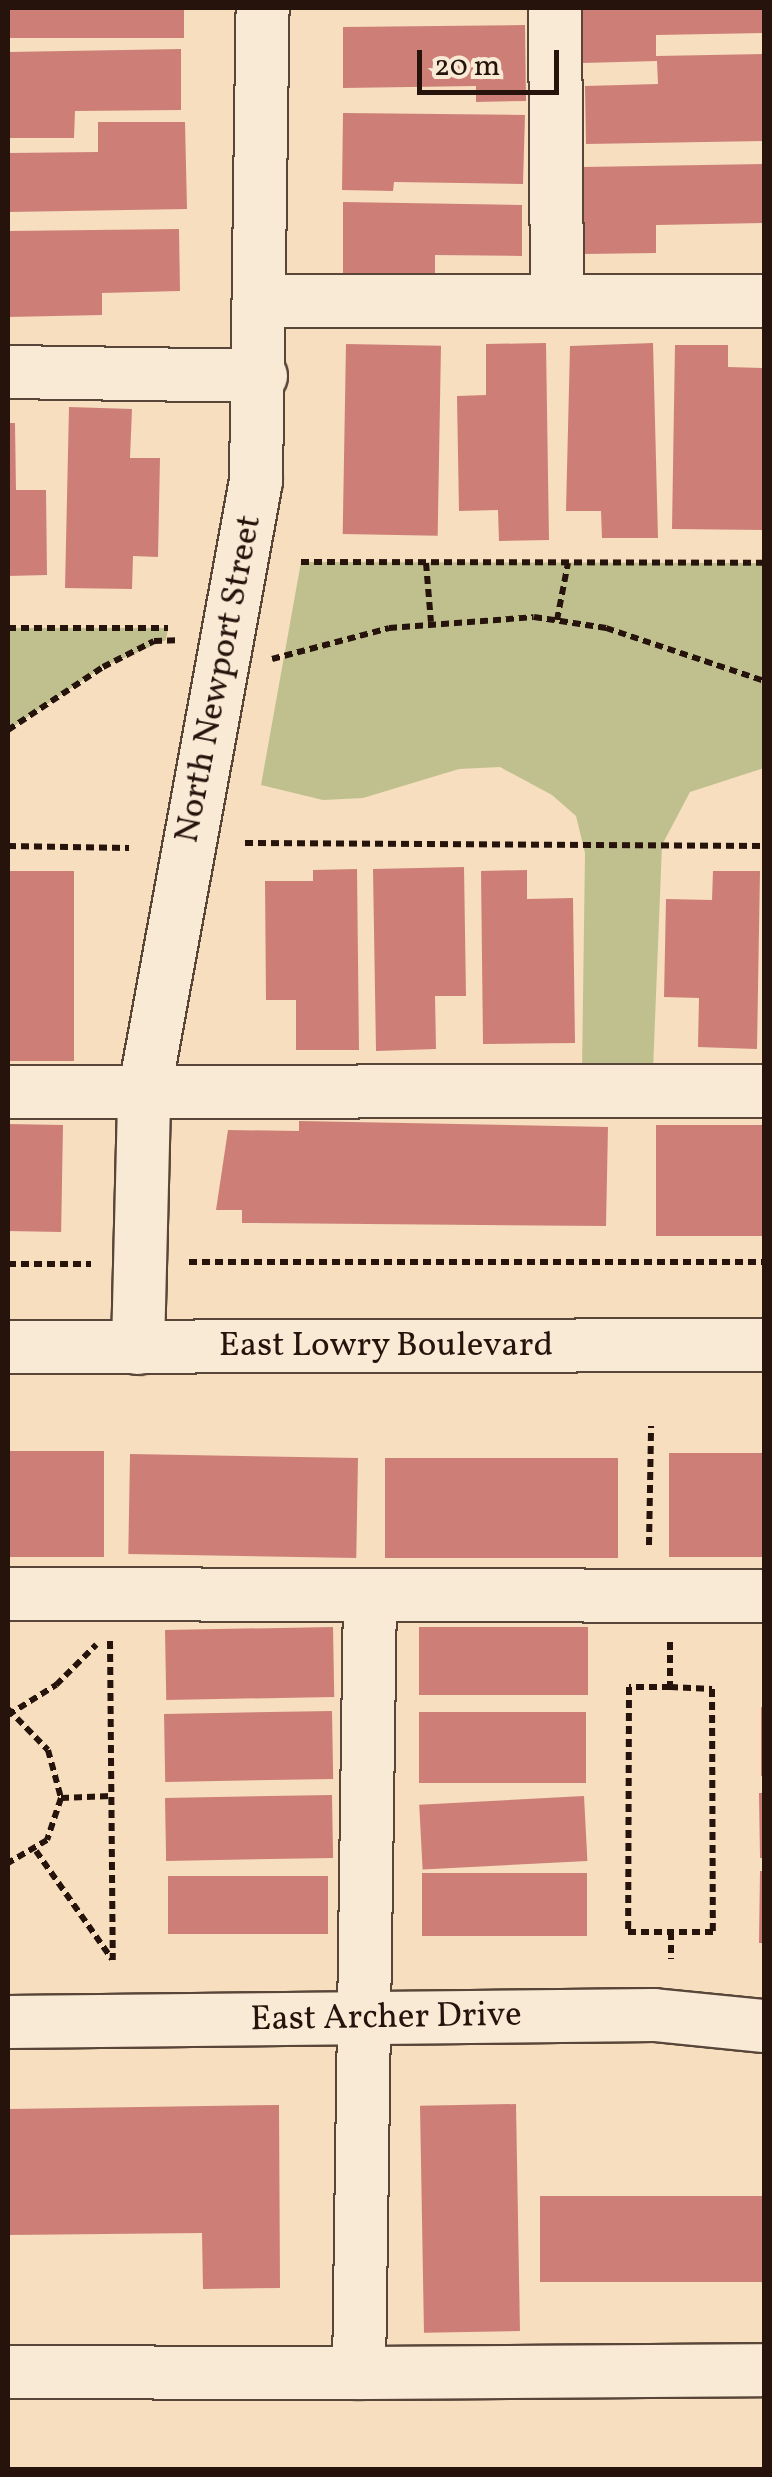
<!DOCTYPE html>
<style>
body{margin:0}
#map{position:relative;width:772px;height:2477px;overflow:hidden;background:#f6debf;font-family:Vollkorn,serif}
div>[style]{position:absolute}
.green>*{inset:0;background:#c0c08f}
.building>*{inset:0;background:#cd7f77;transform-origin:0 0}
.path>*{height:6px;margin-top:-3px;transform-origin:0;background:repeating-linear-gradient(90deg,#25130c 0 8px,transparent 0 13px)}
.roads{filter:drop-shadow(2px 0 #594639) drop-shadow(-2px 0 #594639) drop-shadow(0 2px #594639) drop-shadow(0 -2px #594639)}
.minor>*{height:52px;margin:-26px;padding:0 26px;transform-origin:26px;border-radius:26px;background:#f9ead5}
span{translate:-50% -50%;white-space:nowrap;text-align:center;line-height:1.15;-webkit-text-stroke:8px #f9ead5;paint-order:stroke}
.street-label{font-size:35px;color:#25130c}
.frame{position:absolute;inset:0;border:10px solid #25130c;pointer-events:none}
.scale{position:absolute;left:417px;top:50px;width:142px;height:45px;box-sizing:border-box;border:5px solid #25130c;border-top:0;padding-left:12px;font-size:30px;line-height:35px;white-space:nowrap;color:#25130c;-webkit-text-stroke:8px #f9ead5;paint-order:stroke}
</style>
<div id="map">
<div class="green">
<i style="clip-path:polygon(301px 562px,764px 563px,764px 768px,690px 792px,662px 845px,653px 1070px,582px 1071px,585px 853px,576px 816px,552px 795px,500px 767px,459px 769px,363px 798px,323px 800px,261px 785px)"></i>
<i style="clip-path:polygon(8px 628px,168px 628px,166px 640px,103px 667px,8px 730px)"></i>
</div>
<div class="building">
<i style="left:8px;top:8px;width:176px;height:30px"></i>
<i style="clip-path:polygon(582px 8px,764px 8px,764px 33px,656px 35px,656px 56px,764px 54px,764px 141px,586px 144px,585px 86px,658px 84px,657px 61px,583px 63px)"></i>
<i style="clip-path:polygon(525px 25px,526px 101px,476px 102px,476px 86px,343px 88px,343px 27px)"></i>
<i style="clip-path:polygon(181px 49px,181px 110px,75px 111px,74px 138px,8px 138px,8px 52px)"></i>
<i style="clip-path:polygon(343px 113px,525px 115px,523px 184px,394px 182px,393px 191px,342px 190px)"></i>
<i style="clip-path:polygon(98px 122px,185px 122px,187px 209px,8px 212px,8px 153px,98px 152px)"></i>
<i style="clip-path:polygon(764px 164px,764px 223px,656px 225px,656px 253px,584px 254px,582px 167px)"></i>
<i style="clip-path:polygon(343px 202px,522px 205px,522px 256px,435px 255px,435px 276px,343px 276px)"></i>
<i style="clip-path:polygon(179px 229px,180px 291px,102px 293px,102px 315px,8px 317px,8px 231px)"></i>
<i style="clip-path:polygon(546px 343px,549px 540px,499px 541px,498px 510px,459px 511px,457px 396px,486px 395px,486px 344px)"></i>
<i style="clip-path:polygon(653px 343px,658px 538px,602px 538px,601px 511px,566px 511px,570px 346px)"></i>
<i style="left:346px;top:344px;width:95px;height:190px;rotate:1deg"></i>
<i style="clip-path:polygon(675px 345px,728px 345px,728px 367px,762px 368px,764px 530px,672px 529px)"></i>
<i style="clip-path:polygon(69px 407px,132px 409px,130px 458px,160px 458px,158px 557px,133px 556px,132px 589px,65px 588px)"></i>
<i style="clip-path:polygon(8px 423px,15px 423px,16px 490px,46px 490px,47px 575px,8px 576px)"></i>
<i style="clip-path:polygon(464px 867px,466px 996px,435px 996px,436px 1049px,376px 1051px,373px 869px)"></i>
<i style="clip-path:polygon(357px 869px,359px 1050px,296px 1050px,296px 1000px,266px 1000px,265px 881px,313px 881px,313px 870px)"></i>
<i style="clip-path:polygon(527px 870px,527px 899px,573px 898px,575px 1043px,483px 1044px,481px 871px)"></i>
<i style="left:8px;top:871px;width:66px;height:190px"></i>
<i style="clip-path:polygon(713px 871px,760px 871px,757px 1049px,698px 1047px,699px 998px,664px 997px,666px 899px,712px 900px)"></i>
<i style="clip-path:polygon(299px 1121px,608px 1127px,606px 1226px,242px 1223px,242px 1210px,216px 1210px,228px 1130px,299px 1131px)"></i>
<i style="left:8px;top:1124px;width:55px;height:107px;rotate:1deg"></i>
<i style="left:656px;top:1125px;width:108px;height:111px"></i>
<i style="left:8px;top:1451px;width:96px;height:106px"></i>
<i style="left:669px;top:1453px;width:95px;height:104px"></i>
<i style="left:358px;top:1458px;width:100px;height:228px;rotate:91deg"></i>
<i style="left:385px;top:1458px;width:233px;height:100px"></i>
<i style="left:333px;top:1627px;width:70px;height:168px;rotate:89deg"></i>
<i style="left:419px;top:1627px;width:169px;height:68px"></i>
<i style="left:761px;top:1707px;width:3px;height:69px"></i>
<i style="left:332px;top:1711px;width:68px;height:168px;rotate:89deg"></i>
<i style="left:419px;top:1712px;width:167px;height:71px"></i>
<i style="clip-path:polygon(759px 1793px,764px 1793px,764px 1858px,760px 1858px)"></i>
<i style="left:332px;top:1795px;width:63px;height:167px;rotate:89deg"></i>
<i style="left:584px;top:1796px;width:65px;height:165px;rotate:87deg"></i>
<i style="clip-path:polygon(760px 1871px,764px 1871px,764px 1943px,759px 1943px)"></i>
<i style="left:422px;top:1873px;width:165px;height:63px"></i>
<i style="left:168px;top:1876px;width:160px;height:58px"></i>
<i style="left:516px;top:2104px;width:227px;height:96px;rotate:89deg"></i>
<i style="clip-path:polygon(279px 2105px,280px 2288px,203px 2289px,202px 2233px,8px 2235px,8px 2109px)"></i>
<i style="left:764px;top:2196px;width:86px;height:224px;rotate:90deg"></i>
</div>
<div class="path">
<i style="left:301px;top:562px;width:463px;rotate:0.1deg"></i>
<i style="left:426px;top:563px;width:59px;rotate:85.2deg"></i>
<i style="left:557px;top:620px;width:58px;rotate:-79.1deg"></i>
<i style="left:8px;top:628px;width:160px"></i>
<i style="left:272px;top:659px;width:121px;rotate:-14.8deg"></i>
<i style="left:389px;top:628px;width:145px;rotate:-4.3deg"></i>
<i style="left:534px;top:617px;width:73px;rotate:8.7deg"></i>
<i style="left:606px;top:628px;width:167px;rotate:18.5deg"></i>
<i style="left:8px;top:730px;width:114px;rotate:-33.6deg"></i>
<i style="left:103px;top:667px;width:57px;rotate:-27deg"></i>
<i style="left:154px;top:641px;width:23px;rotate:-2deg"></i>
<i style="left:245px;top:843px;width:519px;rotate:0.33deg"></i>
<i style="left:8px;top:846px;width:121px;rotate:0.9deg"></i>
<i style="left:189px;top:1262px;width:575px"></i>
<i style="left:8px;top:1264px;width:83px"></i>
<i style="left:649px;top:1545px;width:119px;rotate:-89deg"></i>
<i style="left:110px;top:1641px;width:319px;rotate:89.5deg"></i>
<i style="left:670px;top:1642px;width:45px;rotate:90deg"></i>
<i style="left:670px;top:1687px;width:41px;rotate:180deg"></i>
<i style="left:629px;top:1687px;width:245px;rotate:90.2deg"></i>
<i style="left:628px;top:1932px;width:43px"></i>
<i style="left:671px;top:1932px;width:27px;rotate:90deg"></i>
<i style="left:670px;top:1687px;width:42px;rotate:2.7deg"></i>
<i style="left:712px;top:1689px;width:243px;rotate:89.8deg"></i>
<i style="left:713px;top:1932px;width:42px;rotate:180deg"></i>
<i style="left:8px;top:1709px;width:57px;rotate:45.7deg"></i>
<i style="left:48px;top:1750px;width:50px;rotate:74.8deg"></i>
<i style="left:61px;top:1798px;width:44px;rotate:108.4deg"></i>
<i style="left:47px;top:1840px;width:45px;rotate:149.5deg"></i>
<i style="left:8px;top:1715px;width:57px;rotate:-32deg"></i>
<i style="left:56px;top:1685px;width:57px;rotate:-45deg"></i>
<i style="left:61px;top:1798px;width:50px;rotate:-2.3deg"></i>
<i style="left:36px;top:1851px;width:132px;rotate:54.9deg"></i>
</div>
<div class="roads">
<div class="minor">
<i style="left:555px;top:8px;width:292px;rotate:89.6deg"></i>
<i style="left:261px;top:301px;width:503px"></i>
<i style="left:8px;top:372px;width:253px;rotate:0.9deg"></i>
<i style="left:8px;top:1092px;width:756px;rotate:-0.08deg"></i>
<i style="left:8px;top:1347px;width:756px;rotate:-0.15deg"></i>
<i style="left:138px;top:1348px;width:254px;rotate:-88.6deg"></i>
<i style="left:144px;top:1094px;width:623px;rotate:-79.65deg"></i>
<i style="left:256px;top:481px;width:473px;rotate:-89.2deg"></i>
<i style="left:8px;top:1594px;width:756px;rotate:0.15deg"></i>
<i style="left:8px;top:2022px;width:646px;rotate:-0.62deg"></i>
<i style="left:654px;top:2015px;width:111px;rotate:5.7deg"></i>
<i style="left:8px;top:2372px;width:351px;rotate:0.2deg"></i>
<i style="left:359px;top:2373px;width:778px;rotate:-89.19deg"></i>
<i style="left:359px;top:2373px;width:405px;rotate:-0.4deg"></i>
</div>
</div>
<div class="street-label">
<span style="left:219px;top:679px;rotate:-79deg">North Newport Street</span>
<span style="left:386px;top:1346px">East Lowry Boulevard</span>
<span style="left:386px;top:2018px;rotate:-1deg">East Archer Drive</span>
</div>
<div class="frame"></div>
<div class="scale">20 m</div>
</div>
